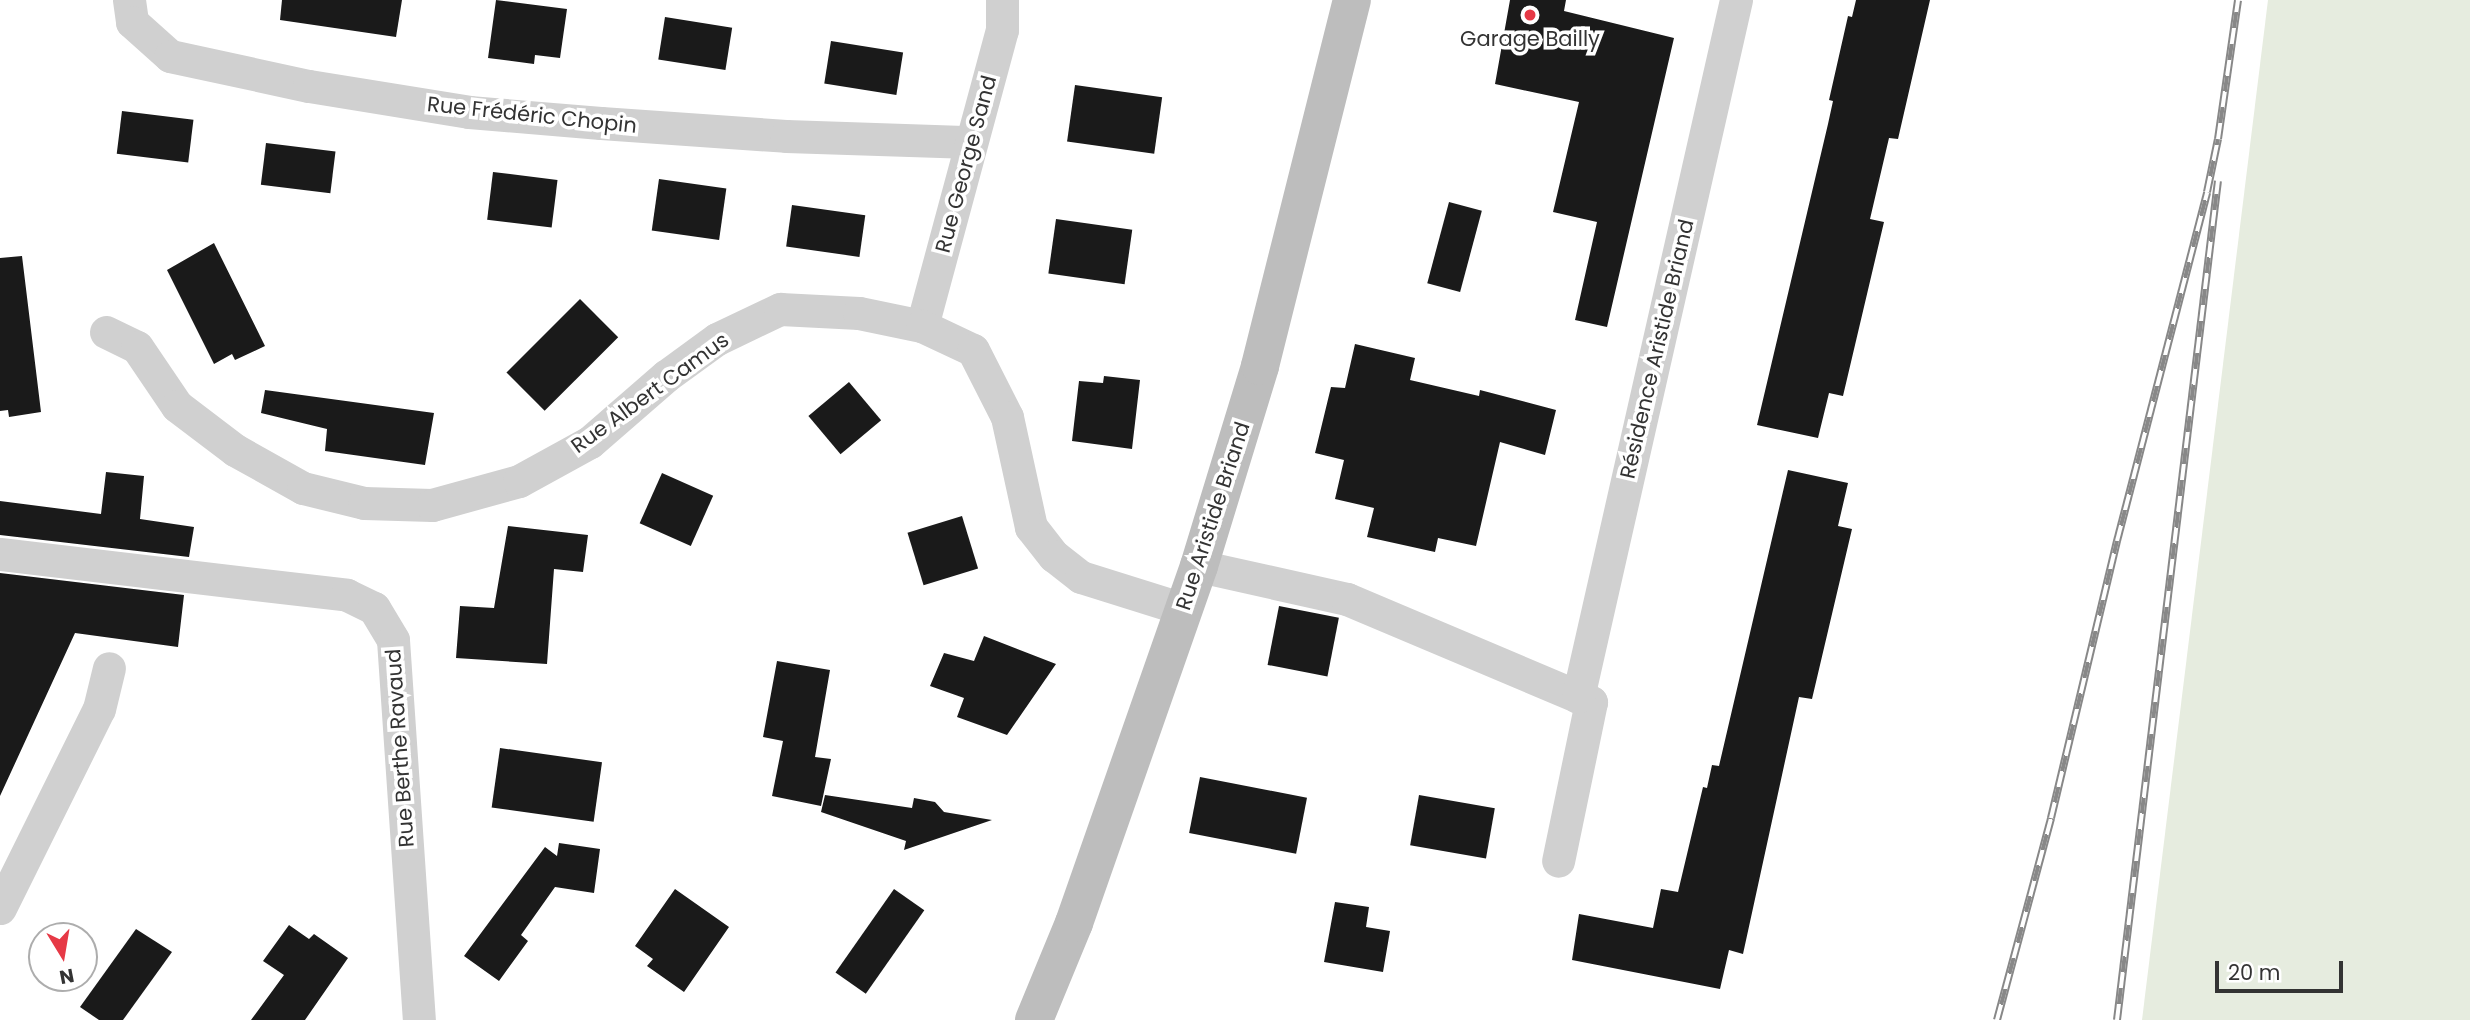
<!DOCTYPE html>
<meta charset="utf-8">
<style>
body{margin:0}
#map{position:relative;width:2470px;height:1020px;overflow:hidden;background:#fff;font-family:Poppins,sans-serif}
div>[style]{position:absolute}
.green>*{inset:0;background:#e6ecdf}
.building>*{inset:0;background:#1a1a1a;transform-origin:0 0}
.street>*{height:33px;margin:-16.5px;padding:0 16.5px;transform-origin:16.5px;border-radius:16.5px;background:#d0d0d0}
.secondary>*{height:38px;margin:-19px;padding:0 19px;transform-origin:19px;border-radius:19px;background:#bdbdbd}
.rail>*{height:8px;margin-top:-4px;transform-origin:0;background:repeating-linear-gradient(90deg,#fff 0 16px,#888 0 32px);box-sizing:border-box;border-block:2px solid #888}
.dots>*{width:19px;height:19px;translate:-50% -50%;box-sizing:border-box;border:4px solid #fff;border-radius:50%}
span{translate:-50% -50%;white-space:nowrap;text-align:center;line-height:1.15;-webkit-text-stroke:7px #fff;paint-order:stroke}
.poi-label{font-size:21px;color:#333}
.street-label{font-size:21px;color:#333}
.north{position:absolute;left:28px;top:922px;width:70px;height:70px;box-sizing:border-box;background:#fff;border:2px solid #adadad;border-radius:50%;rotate:169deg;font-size:19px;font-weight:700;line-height:28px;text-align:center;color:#333}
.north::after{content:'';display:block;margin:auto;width:24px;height:32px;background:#e63946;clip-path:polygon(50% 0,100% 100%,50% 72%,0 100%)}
.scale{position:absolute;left:2215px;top:961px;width:128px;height:32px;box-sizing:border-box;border:4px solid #333;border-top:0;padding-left:9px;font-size:21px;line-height:24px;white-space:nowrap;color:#333;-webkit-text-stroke:5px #fff;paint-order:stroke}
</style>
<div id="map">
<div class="green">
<i style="clip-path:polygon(2268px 0,2470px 0,2470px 1020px,2142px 1020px)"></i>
</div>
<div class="building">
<i style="clip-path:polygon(282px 0,402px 0,396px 37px,280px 20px)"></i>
<i style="clip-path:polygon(496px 0,567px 9px,560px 58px,535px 55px,534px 64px,488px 58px)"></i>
<i style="clip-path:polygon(1510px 0,1566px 0,1564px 11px,1674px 38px,1607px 327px,1575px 320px,1597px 222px,1553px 212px,1579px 102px,1495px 84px)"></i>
<i style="clip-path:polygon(1856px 0,1930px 0,1898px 139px,1889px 138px,1870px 219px,1884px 222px,1843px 396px,1829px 393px,1818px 438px,1757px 425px,1828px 124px,1833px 101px,1829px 100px,1848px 16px,1852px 17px)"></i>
<i style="left:665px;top:17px;width:68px;height:43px;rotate:9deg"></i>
<i style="left:831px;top:41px;width:73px;height:43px;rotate:9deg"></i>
<i style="left:1075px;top:85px;width:88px;height:57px;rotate:8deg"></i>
<i style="left:122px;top:111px;width:72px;height:43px;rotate:7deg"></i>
<i style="left:266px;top:143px;width:70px;height:42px;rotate:7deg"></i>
<i style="left:493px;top:172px;width:65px;height:48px;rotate:7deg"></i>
<i style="left:659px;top:179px;width:68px;height:52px;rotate:8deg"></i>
<i style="left:1449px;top:202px;width:34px;height:84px;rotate:15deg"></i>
<i style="left:792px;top:205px;width:74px;height:42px;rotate:8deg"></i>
<i style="left:1056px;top:219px;width:77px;height:55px;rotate:8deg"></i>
<i style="clip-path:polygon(214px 243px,265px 346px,235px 360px,232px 354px,214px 364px,167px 270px)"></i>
<i style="clip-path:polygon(22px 256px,41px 412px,9px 417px,8px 410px,0 411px,0 258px)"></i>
<i style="left:580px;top:299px;width:54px;height:104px;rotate:45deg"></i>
<i style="clip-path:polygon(1355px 344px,1415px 358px,1410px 380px,1479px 396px,1480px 390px,1556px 410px,1545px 455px,1500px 442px,1476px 546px,1438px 538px,1435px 552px,1367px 537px,1374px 508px,1335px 499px,1344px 460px,1315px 453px,1331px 387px,1345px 388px)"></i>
<i style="clip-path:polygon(1104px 376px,1140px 380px,1132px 449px,1072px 441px,1079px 381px,1103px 383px)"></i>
<i style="left:849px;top:382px;width:50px;height:53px;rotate:50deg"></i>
<i style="clip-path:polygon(265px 390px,434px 413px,425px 465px,325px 451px,327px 429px,261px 413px)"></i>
<i style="clip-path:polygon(1788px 470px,1848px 483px,1838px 526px,1852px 529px,1812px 699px,1799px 697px,1743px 954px,1729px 950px,1720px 989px,1572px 960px,1579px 914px,1653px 928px,1661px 889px,1678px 892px,1703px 787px,1707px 788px,1712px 765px,1719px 766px)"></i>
<i style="clip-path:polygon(106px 472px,144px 476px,140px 519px,194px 527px,189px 557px,0 535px,0 501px,101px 514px)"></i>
<i style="left:662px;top:473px;width:56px;height:55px;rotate:24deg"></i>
<i style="left:962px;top:516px;width:55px;height:57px;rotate:73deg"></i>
<i style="clip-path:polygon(508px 526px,588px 535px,583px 572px,554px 569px,547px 664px,456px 658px,460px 606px,494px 608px)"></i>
<i style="clip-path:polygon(0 573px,184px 595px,178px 647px,75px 633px,0 796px)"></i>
<i style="left:1279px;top:606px;width:61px;height:60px;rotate:11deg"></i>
<i style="clip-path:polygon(984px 636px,1056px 664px,1007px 735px,957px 717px,964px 698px,930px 686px,944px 653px,974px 661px)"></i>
<i style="clip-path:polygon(777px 661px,830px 670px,815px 757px,831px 759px,821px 806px,772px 796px,783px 741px,763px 737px)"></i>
<i style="left:500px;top:748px;width:103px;height:60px;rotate:8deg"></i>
<i style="left:1200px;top:777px;width:109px;height:57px;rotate:11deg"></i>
<i style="clip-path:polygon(825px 795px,912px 808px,914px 798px,935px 802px,944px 812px,992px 820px,904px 850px,906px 841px,821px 812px)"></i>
<i style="left:1419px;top:795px;width:77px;height:51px;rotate:10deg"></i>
<i style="clip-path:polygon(559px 843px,600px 849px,594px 893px,555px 887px,521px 935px,528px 941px,499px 981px,464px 956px,545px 847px,557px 856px)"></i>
<i style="clip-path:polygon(675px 889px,729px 927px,684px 992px,647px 966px,653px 959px,635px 946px)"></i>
<i style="left:894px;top:889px;width:37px;height:102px;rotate:35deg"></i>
<i style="clip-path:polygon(1335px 902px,1369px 907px,1366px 927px,1390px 931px,1383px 972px,1324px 962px)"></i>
<i style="clip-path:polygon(289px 925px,309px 939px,314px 934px,348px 958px,305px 1020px,251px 1020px,284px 975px,263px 961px)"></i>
<i style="clip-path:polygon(136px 929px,172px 952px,123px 1020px,99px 1020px,80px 1007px)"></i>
</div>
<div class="street">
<i style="left:129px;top:0;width:22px;rotate:82deg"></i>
<i style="left:132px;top:22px;width:51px;rotate:41.8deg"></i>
<i style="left:170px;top:56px;width:142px;rotate:12.2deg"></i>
<i style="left:309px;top:86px;width:162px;rotate:9.2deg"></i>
<i style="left:469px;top:112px;width:132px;rotate:4.8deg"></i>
<i style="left:601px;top:123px;width:185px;rotate:4deg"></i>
<i style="left:786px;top:136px;width:185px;rotate:1.9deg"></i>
<i style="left:922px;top:326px;width:307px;rotate:-74.9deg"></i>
<i style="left:1002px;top:30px;width:30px;rotate:-90deg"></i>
<i style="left:106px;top:332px;width:34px;rotate:26deg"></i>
<i style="left:137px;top:347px;width:71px;rotate:55.9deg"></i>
<i style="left:177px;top:406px;width:73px;rotate:37.2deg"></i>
<i style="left:235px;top:450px;width:78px;rotate:29.2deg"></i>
<i style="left:303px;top:488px;width:63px;rotate:13.8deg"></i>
<i style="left:364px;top:503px;width:68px;rotate:1.7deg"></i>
<i style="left:432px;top:505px;width:90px;rotate:-15.4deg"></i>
<i style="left:519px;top:481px;width:81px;rotate:-28.8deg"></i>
<i style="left:590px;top:442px;width:101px;rotate:-41deg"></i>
<i style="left:666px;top:376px;width:63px;rotate:-36deg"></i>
<i style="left:717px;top:339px;width:70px;rotate:-25.5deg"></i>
<i style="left:780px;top:309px;width:79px;rotate:2.9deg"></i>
<i style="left:859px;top:313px;width:64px;rotate:11.7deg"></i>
<i style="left:922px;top:326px;width:56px;rotate:25.2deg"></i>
<i style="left:973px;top:350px;width:75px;rotate:63.1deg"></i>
<i style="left:1007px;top:417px;width:113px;rotate:77.7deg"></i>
<i style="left:1031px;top:527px;width:37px;rotate:52deg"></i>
<i style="left:1054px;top:556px;width:34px;rotate:38deg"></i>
<i style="left:1081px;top:577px;width:107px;rotate:17.4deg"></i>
<i style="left:0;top:554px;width:349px;rotate:6.7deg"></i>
<i style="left:347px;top:595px;width:30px;rotate:26deg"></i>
<i style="left:374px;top:608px;width:37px;rotate:59deg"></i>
<i style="left:393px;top:640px;width:381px;rotate:86.1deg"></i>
<i style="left:1199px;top:566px;width:152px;rotate:12.6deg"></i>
<i style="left:1347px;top:599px;width:265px;rotate:22.9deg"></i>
<i style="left:1591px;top:702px;width:162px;rotate:101.7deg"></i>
<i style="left:1578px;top:697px;width:715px;rotate:-77.23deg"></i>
<i style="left:0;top:908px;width:222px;rotate:-63.6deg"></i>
<i style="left:99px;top:709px;width:42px;rotate:-76.3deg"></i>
</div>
<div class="secondary">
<i style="left:1034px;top:1020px;width:105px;rotate:-67.6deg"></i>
<i style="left:1074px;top:923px;width:378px;rotate:-70.7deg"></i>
<i style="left:1199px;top:566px;width:209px;rotate:-73deg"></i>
<i style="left:1260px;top:366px;width:377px;rotate:-75.9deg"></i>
</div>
<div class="rail">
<i style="left:1997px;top:1020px;width:209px;rotate:-75deg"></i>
<i style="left:2051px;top:818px;width:285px;rotate:-76.6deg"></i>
<i style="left:2117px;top:541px;width:360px;rotate:-75.5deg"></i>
<i style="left:2207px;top:192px;width:54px;rotate:-78.3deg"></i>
<i style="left:2218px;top:139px;width:140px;rotate:-81.8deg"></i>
<i style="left:2117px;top:1020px;width:845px;rotate:-83.14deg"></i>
</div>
<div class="dots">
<i style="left:1530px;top:15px;background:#e63946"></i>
</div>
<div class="poi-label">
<span style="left:1530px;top:39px">Garage Bailly</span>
</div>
<div class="street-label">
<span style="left:532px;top:115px;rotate:6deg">Rue Frédéric Chopin</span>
<span style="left:966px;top:164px;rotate:-75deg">Rue George Sand</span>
<span style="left:1657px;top:349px;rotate:-77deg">Résidence Aristide Briand</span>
<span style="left:650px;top:393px;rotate:-36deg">Rue Albert Camus</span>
<span style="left:1213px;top:516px;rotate:-72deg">Rue Aristide Briand</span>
<span style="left:400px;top:748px;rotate:-94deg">Rue Berthe Ravaud</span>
</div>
<div class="north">N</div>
<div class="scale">20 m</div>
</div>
